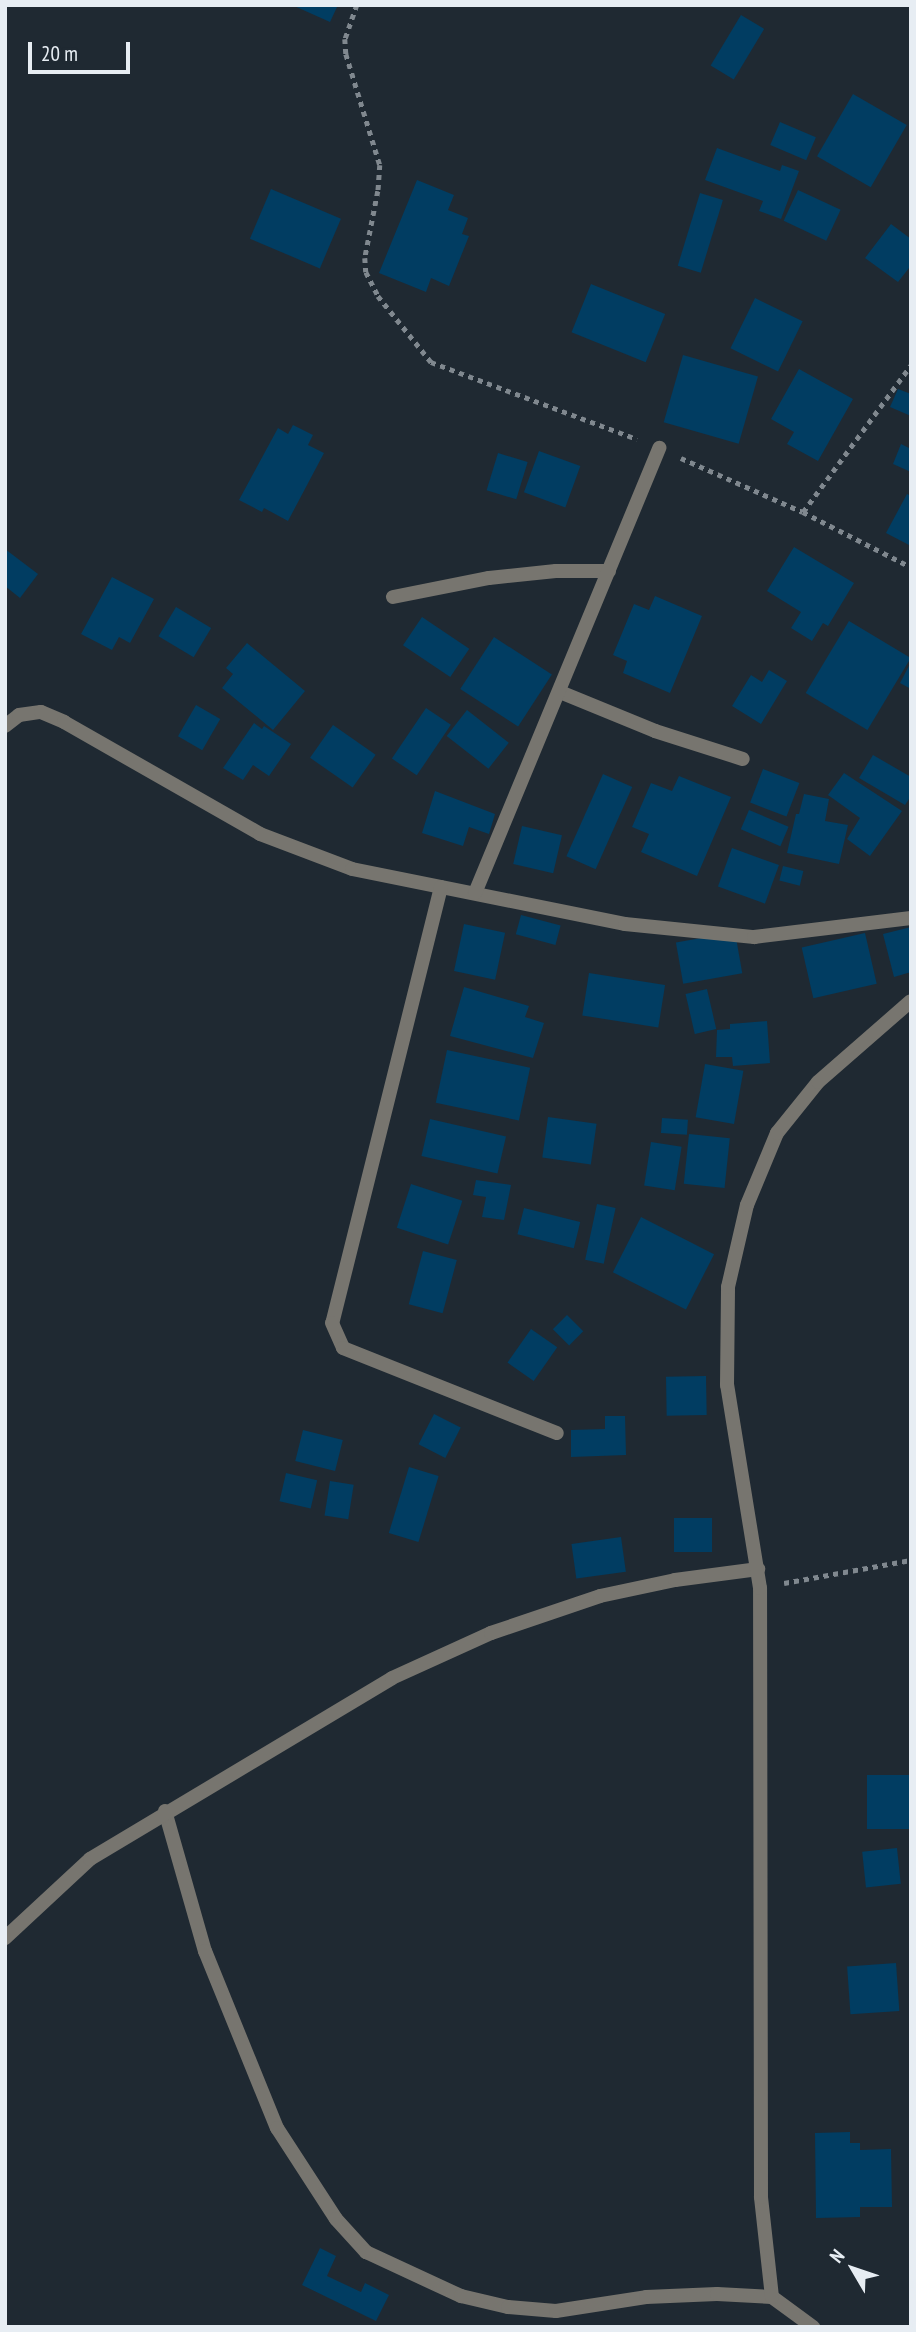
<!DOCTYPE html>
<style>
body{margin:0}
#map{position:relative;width:916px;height:2332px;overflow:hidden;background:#1f2932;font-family:"PT Sans Narrow",sans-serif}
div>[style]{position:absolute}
.building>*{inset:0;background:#013d62;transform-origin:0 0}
.path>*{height:4.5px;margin-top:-2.25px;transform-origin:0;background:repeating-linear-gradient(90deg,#80888f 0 5px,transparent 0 10px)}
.minor>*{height:14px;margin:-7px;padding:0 7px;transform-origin:7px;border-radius:7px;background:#77756f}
span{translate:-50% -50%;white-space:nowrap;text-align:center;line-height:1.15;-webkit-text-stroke:5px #1f2932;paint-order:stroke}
.frame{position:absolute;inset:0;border:7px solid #e7edf3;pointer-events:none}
.north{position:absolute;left:818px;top:2234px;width:70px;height:70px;-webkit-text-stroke:5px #1f2932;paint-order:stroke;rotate:309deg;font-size:19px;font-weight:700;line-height:28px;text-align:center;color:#e7edf3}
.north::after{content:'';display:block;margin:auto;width:24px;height:32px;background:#e7edf3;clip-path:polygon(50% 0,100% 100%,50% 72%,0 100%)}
.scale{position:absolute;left:28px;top:42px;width:102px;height:32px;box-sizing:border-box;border:4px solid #e7edf3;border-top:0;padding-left:9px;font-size:21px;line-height:24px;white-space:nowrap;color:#e7edf3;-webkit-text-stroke:5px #1f2932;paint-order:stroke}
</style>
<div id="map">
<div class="building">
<i style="clip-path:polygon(292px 5px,338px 5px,330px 22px)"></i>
<i style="left:741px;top:15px;width:27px;height:59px;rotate:31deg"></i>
<i style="left:853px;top:94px;width:62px;height:72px;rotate:30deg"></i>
<i style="left:780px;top:122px;width:39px;height:25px;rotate:23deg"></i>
<i style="clip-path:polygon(717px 148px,780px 171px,782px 165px,799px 171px,781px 219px,759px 211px,763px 201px,705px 180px)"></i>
<i style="clip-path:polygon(417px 180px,454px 195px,448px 210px,468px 218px,462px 234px,469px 236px,449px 286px,431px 278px,426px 292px,379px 273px)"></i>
<i style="left:271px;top:189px;width:76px;height:54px;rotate:23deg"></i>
<i style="left:798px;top:190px;width:47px;height:34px;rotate:25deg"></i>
<i style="left:700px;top:193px;width:24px;height:76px;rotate:17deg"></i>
<i style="clip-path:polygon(891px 224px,911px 239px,911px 269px,909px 268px,898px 282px,865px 258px)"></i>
<i style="left:591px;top:284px;width:80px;height:52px;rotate:22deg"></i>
<i style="left:755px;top:298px;width:53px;height:56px;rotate:26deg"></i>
<i style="left:683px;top:355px;width:78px;height:70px;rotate:16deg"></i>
<i style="clip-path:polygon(799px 369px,853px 399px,818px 461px,787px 444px,794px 432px,771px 419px)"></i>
<i style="clip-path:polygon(898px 389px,911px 394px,911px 416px,890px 407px)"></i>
<i style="clip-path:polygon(293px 425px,313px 435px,308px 445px,324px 453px,288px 521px,264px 508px,262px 512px,239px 500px,278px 428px,288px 434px)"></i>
<i style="clip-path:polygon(901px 444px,911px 449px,911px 472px,893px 464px)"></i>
<i style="left:539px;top:451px;width:44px;height:44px;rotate:20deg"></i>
<i style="left:498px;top:453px;width:31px;height:39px;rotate:17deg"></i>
<i style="clip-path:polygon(907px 494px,911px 496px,911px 546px,886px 533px)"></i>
<i style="clip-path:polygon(794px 547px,854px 583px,828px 626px,823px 623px,812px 641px,791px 628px,801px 612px,767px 591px)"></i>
<i style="clip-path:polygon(5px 549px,38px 574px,20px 598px,5px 586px)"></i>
<i style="clip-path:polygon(112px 577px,154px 599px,130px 643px,119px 637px,112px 650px,81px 634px)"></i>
<i style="clip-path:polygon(655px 596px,702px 616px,670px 693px,623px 673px,627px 661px,613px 655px,634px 604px,649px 610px)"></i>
<i style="left:176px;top:607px;width:41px;height:34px;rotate:31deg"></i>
<i style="left:422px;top:617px;width:57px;height:34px;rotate:34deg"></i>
<i style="left:849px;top:621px;width:72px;height:84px;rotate:31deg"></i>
<i style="left:494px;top:637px;width:69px;height:62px;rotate:33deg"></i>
<i style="clip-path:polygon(247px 643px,305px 691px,273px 730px,222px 688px,233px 674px,226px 668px)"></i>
<i style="clip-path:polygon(911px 662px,911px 689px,900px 683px)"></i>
<i style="clip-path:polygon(769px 670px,787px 681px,761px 724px,732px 706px,751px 675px,762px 682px)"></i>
<i style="left:196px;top:705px;width:28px;height:36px;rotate:30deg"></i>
<i style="left:426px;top:708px;width:30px;height:61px;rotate:34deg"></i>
<i style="left:467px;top:710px;width:53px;height:33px;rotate:38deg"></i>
<i style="clip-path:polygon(254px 723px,262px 729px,264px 726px,291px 744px,269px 776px,253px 765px,243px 780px,223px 768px)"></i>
<i style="left:333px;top:725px;width:52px;height:40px;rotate:35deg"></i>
<i style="clip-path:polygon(873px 755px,911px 777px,911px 796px,905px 805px,859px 778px)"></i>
<i style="left:763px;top:769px;width:39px;height:36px;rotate:21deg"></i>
<i style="clip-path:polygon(844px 773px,902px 811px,870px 856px,847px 839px,860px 818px,828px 795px)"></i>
<i style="left:603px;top:774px;width:32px;height:90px;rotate:24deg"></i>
<i style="clip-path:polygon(679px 776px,731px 797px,697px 876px,641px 852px,649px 834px,632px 827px,651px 783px,672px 791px)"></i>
<i style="clip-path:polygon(435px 791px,495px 814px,489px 834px,469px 827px,463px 846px,422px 833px)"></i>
<i style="clip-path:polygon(804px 794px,829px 799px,825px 821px,848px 825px,839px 864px,787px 853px,796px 814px,799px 814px)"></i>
<i style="left:749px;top:810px;width:43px;height:21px;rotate:23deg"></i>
<i style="left:522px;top:826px;width:41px;height:39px;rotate:13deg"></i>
<i style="left:732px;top:848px;width:50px;height:41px;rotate:20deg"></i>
<i style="left:783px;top:866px;width:21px;height:15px;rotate:14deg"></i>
<i style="left:521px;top:915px;width:41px;height:20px;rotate:15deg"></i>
<i style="left:464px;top:924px;width:42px;height:48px;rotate:12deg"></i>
<i style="clip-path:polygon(911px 927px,911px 972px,894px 977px,883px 934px)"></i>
<i style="left:735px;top:932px;width:42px;height:60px;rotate:80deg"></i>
<i style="left:865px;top:933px;width:52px;height:65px;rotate:77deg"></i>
<i style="left:589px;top:973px;width:77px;height:43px;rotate:9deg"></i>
<i style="clip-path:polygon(464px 987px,529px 1006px,525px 1017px,544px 1023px,533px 1058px,450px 1036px)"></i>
<i style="left:707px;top:989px;width:41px;height:22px;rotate:77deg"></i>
<i style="clip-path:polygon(767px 1021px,770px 1063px,733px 1066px,732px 1057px,716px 1057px,717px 1030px,730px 1029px,730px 1024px)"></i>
<i style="left:447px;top:1050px;width:85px;height:54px;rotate:12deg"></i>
<i style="left:705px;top:1064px;width:39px;height:54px;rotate:10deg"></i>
<i style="left:548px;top:1117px;width:49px;height:41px;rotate:8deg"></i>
<i style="left:662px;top:1118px;width:26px;height:15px;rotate:4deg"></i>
<i style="left:430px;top:1119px;width:78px;height:38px;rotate:13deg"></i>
<i style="left:689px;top:1134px;width:41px;height:50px;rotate:6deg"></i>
<i style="left:651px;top:1142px;width:31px;height:44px;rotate:9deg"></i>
<i style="clip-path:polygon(476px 1180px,511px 1185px,504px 1220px,482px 1217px,486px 1197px,473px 1195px)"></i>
<i style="left:411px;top:1184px;width:54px;height:46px;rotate:18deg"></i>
<i style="left:597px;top:1204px;width:19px;height:57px;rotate:12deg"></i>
<i style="left:524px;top:1208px;width:58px;height:27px;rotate:14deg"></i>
<i style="left:641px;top:1217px;width:82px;height:62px;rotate:27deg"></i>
<i style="left:423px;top:1251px;width:35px;height:55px;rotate:15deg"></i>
<i style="left:567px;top:1315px;width:23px;height:20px;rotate:45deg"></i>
<i style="left:531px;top:1329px;width:32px;height:41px;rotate:35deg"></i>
<i style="left:706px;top:1376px;width:39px;height:40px;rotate:89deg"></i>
<i style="left:434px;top:1414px;width:30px;height:34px;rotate:27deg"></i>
<i style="clip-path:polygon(605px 1416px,625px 1416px,626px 1455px,571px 1457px,571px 1430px,605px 1429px)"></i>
<i style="left:303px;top:1430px;width:41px;height:32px;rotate:14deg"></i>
<i style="left:409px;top:1467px;width:31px;height:69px;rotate:17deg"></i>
<i style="left:286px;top:1473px;width:32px;height:29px;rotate:13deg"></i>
<i style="left:330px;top:1481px;width:24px;height:35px;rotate:9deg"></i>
<i style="left:712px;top:1518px;width:34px;height:38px;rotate:90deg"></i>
<i style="left:621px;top:1537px;width:35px;height:50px;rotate:82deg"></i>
<i style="left:911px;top:1775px;width:54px;height:44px;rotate:90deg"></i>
<i style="left:897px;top:1848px;width:36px;height:35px;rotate:84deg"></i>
<i style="left:896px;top:1963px;width:48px;height:49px;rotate:86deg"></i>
<i style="clip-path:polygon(850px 2132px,850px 2143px,860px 2143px,860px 2150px,891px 2149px,892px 2207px,860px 2207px,860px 2217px,816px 2218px,815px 2133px)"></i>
<i style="clip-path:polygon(320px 2248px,336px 2256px,327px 2276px,361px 2292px,365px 2283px,389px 2295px,376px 2321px,302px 2285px)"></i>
</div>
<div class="path">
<i style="left:357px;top:5px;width:36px;rotate:109deg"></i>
<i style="left:345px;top:39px;width:15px;rotate:86deg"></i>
<i style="left:346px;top:54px;width:116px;rotate:73deg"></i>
<i style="left:380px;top:165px;width:26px;rotate:94deg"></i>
<i style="left:378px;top:191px;width:68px;rotate:101deg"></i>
<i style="left:365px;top:258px;width:14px;rotate:86deg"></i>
<i style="left:366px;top:272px;width:27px;rotate:63deg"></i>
<i style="left:378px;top:296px;width:85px;rotate:51.2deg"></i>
<i style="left:431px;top:362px;width:220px;rotate:20.5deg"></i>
<i style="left:681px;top:458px;width:133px;rotate:23.9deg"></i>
<i style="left:803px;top:512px;width:121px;rotate:27deg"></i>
<i style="left:803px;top:512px;width:182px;rotate:-53.7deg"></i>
<i style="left:784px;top:1583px;width:129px;rotate:-10.3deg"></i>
</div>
<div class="minor">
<i style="left:393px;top:597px;width:98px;rotate:-11.2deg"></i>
<i style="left:489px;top:578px;width:67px;rotate:-6deg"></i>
<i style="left:556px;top:571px;width:53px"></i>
<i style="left:560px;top:692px;width:103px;rotate:22.3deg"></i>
<i style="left:655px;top:731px;width:92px;rotate:17.7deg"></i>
<i style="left:5px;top:726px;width:18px;rotate:-38deg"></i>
<i style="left:19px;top:715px;width:22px;rotate:-8deg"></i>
<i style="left:41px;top:712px;width:25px;rotate:23deg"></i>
<i style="left:64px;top:722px;width:226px;rotate:29.7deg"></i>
<i style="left:260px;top:834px;width:98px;rotate:20.8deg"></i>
<i style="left:352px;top:869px;width:278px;rotate:11.4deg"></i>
<i style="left:625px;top:924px;width:130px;rotate:5.8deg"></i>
<i style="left:754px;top:937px;width:158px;rotate:-6.9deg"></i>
<i style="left:441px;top:887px;width:449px;rotate:104deg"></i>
<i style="left:332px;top:1323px;width:27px;rotate:66deg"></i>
<i style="left:343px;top:1348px;width:230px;rotate:21.7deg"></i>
<i style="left:475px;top:893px;width:482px;rotate:-67.5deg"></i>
<i style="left:165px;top:1811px;width:146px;rotate:74.1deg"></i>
<i style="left:205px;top:1951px;width:191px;rotate:67.9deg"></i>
<i style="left:277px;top:2128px;width:108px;rotate:57deg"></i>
<i style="left:336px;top:2219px;width:45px;rotate:47.7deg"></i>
<i style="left:366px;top:2252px;width:105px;rotate:24.9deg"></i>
<i style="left:461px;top:2296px;width:48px;rotate:13.2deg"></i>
<i style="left:508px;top:2307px;width:48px;rotate:4.8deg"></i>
<i style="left:556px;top:2311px;width:91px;rotate:-8.8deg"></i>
<i style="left:646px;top:2297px;width:71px;rotate:-2.4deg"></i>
<i style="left:717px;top:2294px;width:55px;rotate:3.1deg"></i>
<i style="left:772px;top:2297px;width:51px;rotate:36.2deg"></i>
<i style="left:5px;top:1938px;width:116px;rotate:-42.9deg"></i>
<i style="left:90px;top:1859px;width:352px;rotate:-30.9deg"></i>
<i style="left:392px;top:1678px;width:109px;rotate:-24.4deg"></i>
<i style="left:491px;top:1633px;width:115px;rotate:-18.7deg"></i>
<i style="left:600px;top:1596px;width:77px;rotate:-12deg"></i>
<i style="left:675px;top:1580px;width:84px;rotate:-7.5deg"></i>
<i style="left:772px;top:2297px;width:101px;rotate:-96.3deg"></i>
<i style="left:761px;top:2197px;width:609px;rotate:-90.09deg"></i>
<i style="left:760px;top:1588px;width:206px;rotate:-99.2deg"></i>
<i style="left:727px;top:1385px;width:98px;rotate:-89.4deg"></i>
<i style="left:728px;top:1287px;width:84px;rotate:-77deg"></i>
<i style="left:747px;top:1205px;width:78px;rotate:-67.4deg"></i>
<i style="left:777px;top:1133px;width:65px;rotate:-51.2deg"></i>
<i style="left:818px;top:1082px;width:123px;rotate:-41.1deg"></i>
</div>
<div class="frame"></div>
<div class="north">N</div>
<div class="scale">20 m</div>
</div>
